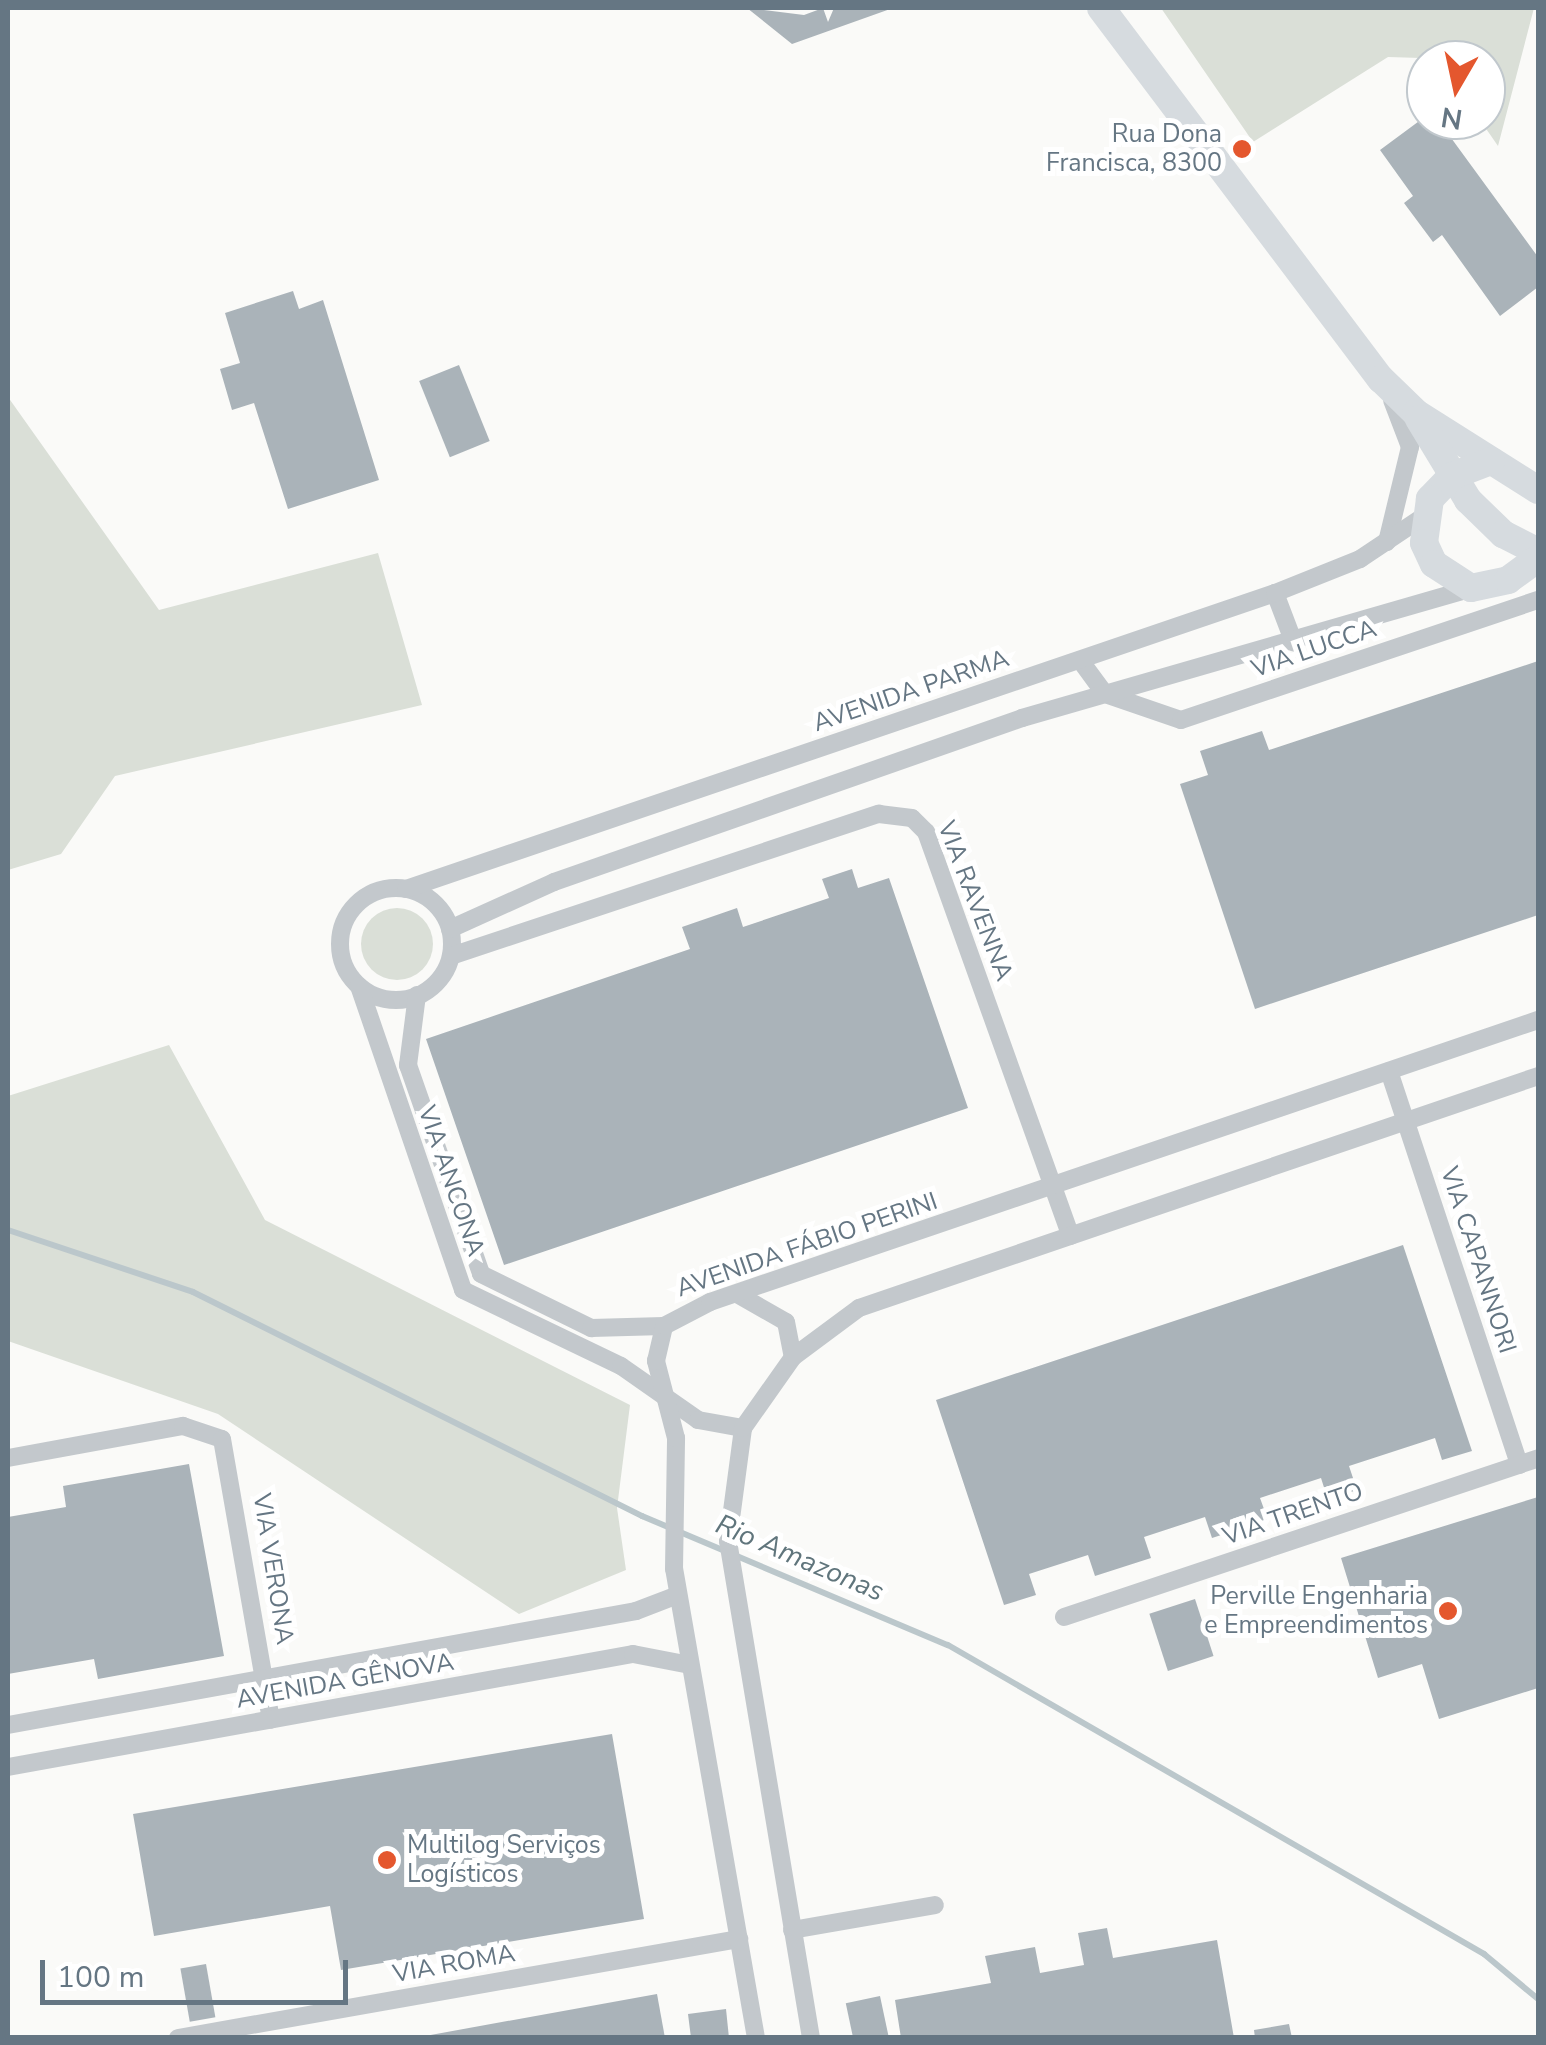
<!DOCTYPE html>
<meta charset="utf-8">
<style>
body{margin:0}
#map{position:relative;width:1546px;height:2045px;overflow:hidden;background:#fafaf8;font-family:"Nunito Sans",sans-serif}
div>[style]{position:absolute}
.green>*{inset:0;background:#dadfd7}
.round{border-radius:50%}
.stream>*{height:6px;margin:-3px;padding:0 3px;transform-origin:3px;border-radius:3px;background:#bbc7cb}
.building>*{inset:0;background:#aab3b9;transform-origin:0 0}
.minor>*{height:18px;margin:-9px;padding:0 9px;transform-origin:9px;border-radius:9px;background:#c3c8cc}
.minor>.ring{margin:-9px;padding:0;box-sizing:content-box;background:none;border:18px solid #c3c8cc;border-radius:50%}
.primary>*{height:28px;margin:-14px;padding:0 14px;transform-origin:14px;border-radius:14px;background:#d6dbdf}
.dots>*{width:28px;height:28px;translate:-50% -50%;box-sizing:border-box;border:5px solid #fff;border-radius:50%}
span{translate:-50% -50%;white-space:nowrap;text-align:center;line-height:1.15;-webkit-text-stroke:10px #fff;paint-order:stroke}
.poi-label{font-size:25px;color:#657683}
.right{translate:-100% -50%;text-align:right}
.left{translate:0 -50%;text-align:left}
.street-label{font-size:25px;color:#657683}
.water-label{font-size:28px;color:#60757c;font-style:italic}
.frame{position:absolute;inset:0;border:10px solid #657683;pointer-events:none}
.north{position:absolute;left:1406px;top:40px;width:100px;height:100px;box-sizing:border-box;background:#fff;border:2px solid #c1c8cd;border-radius:50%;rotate:189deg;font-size:28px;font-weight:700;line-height:40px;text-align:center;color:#657683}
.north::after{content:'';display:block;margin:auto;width:35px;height:45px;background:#e4572e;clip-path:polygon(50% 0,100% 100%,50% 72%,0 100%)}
.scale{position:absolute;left:40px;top:1960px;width:308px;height:45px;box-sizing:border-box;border:5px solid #657683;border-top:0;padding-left:12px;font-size:30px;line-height:35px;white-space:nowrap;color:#657683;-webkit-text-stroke:8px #fff;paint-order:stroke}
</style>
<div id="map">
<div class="green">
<i style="clip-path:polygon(1161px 8px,1534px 8px,1498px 146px,1480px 120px,1486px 60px,1388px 57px,1253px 142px)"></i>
<i style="clip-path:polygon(8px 397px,159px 610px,378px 553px,422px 705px,115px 776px,61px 854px,8px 870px)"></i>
<i class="round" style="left:361px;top:908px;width:72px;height:72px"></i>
<i style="clip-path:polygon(169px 1045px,265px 1220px,630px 1405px,617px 1508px,626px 1570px,519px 1614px,218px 1414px,8px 1341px,8px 1096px)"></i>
</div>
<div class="stream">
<i style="left:8px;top:1230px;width:195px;rotate:18.5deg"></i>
<i style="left:193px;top:1292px;width:502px;rotate:26.51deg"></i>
<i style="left:642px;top:1516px;width:332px;rotate:22.9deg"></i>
<i style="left:948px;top:1645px;width:619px;rotate:29.96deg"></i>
<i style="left:1484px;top:1954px;width:70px;rotate:39.8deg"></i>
</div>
<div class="building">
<i style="clip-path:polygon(747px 8px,804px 15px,823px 8px,828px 22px,834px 8px,893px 8px,792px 44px)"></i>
<i style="clip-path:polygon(1426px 116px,1438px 120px,1538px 257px,1538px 287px,1500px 316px,1442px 235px,1433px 242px,1404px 203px,1413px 196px,1380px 150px)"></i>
<i style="clip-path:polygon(293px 291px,299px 309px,323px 300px,379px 480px,288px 509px,254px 403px,232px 410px,220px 369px,240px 363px,225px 313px)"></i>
<i style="left:459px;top:365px;width:82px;height:43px;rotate:68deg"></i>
<i style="clip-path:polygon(1538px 661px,1538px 915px,1255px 1009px,1180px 784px,1208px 775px,1200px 751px,1262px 731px,1269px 750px)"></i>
<i style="clip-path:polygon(852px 869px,858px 888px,889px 878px,968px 1108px,504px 1265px,426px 1039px,690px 949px,682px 927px,737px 908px,743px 927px,829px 898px,822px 879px)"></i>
<i style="clip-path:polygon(1403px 1245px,1472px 1451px,1442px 1460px,1435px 1438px,1349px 1466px,1357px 1490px,1328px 1500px,1321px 1478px,1260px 1498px,1268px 1520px,1212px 1538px,1205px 1517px,1144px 1537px,1151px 1558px,1095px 1576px,1088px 1555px,1029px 1574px,1036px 1595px,1004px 1605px,936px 1400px)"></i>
<i style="clip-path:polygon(189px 1464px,224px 1656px,98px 1679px,94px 1659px,8px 1674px,8px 1517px,66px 1507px,63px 1486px)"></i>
<i style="clip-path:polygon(1538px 1497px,1538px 1688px,1439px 1719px,1422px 1664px,1378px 1678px,1341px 1558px)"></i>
<i style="left:1195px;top:1599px;width:60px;height:48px;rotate:72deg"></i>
<i style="clip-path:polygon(612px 1734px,644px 1919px,341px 1970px,330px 1906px,154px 1936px,133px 1814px)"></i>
<i style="clip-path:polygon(1107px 1928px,1113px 1958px,1217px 1940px,1234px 2038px,901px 2038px,895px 2000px,991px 1983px,985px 1956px,1035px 1947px,1040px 1973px,1084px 1965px,1078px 1933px)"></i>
<i style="left:206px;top:1964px;width:54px;height:26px;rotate:80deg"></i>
<i style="clip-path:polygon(657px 1994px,665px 2038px,425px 2038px,425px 2036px)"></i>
<i style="left:880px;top:1996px;width:40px;height:35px;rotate:78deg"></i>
<i style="clip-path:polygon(726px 2009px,729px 2038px,691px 2038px,688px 2014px)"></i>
<i style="clip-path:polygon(1289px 2024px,1292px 2038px,1255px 2038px,1254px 2030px)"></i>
</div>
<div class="minor">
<i style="left:1387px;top:542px;width:98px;rotate:-76.4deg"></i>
<i style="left:1410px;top:447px;width:50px;rotate:-111deg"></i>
<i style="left:1275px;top:593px;width:53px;rotate:69.2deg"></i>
<i style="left:1080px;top:660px;width:42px;rotate:53.7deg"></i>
<i style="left:1108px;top:695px;width:77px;rotate:18.9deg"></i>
<i style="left:1181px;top:720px;width:377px;rotate:-18.6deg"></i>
<i class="ring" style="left:340px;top:888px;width:94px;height:94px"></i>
<i style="left:406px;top:889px;width:918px;rotate:-18.81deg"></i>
<i style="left:1275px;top:593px;width:92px;rotate:-21.8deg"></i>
<i style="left:1360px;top:559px;width:76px;rotate:-33.7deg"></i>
<i style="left:450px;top:929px;width:114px;rotate:-24.3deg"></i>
<i style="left:554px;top:882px;width:496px;rotate:-19.3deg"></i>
<i style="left:1022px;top:718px;width:467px;rotate:-16.1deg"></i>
<i style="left:451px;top:956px;width:451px;rotate:-18.4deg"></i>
<i style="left:879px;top:814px;width:33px;rotate:7deg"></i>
<i style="left:912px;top:818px;width:20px;rotate:45deg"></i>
<i style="left:926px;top:832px;width:429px;rotate:70.3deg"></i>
<i style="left:359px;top:986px;width:321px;rotate:71.1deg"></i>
<i style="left:463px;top:1290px;width:175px;rotate:25.7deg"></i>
<i style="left:621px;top:1366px;width:94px;rotate:35deg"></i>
<i style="left:698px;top:1420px;width:46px;rotate:10.1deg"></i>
<i style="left:417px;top:995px;width:71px;rotate:97.3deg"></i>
<i style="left:408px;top:1065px;width:221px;rotate:70.7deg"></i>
<i style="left:481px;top:1274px;width:123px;rotate:26.1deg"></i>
<i style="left:591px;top:1328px;width:73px;rotate:-1.6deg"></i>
<i style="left:1389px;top:1071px;width:415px;rotate:71.7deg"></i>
<i style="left:737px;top:1294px;width:56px;rotate:29.7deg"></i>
<i style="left:786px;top:1322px;width:36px;rotate:79deg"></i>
<i style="left:8px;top:1458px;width:178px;rotate:-10.4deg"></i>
<i style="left:183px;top:1426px;width:41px;rotate:18.4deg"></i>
<i style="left:222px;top:1439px;width:285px;rotate:80.1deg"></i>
<i style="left:1064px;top:1617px;width:500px;rotate:-18.5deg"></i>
<i style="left:8px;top:1725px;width:638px;rotate:-10.29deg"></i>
<i style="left:636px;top:1611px;width:45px;rotate:-20.9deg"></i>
<i style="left:8px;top:1767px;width:635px;rotate:-10.25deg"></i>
<i style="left:633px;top:1654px;width:58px;rotate:10.9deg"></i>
<i style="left:792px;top:1930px;width:145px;rotate:-9.9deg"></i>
<i style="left:178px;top:2038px;width:570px;rotate:-10.01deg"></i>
<i style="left:756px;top:2038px;width:476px;rotate:-99.9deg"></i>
<i style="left:674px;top:1569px;width:131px;rotate:-89.1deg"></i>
<i style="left:676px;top:1438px;width:80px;rotate:-104.6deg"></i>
<i style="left:656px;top:1361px;width:36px;rotate:-77deg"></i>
<i style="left:664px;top:1326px;width:52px;rotate:-27.6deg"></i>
<i style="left:710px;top:1302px;width:875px;rotate:-18.81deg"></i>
<i style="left:811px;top:2038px;width:504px;rotate:-99.48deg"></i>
<i style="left:728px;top:1541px;width:114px;rotate:-82.4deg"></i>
<i style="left:743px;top:1428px;width:87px;rotate:-54.8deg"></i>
<i style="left:793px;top:1357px;width:82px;rotate:-36.6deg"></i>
<i style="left:859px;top:1308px;width:718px;rotate:-18.86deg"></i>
</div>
<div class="primary">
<i style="left:1101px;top:8px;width:465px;rotate:53deg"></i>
<i style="left:1381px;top:379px;width:49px;rotate:44.2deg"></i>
<i style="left:1416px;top:413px;width:144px;rotate:32.3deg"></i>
<i style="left:1419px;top:419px;width:95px;rotate:58.8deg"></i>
<i style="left:1468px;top:500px;width:49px;rotate:44.2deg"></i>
<i style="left:1503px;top:534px;width:39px;rotate:27deg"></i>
<i style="left:1491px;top:461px;width:42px;rotate:159deg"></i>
<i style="left:1452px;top:476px;width:32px;rotate:134deg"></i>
<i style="left:1430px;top:499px;width:44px;rotate:97.8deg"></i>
<i style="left:1424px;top:543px;width:23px;rotate:65deg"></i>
<i style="left:1434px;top:564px;width:44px;rotate:33deg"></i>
<i style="left:1471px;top:588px;width:38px;rotate:-12deg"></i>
<i style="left:1508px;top:580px;width:37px;rotate:-36deg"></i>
</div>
<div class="dots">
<i style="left:1242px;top:149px;background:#e4572e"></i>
<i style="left:1448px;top:1611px;background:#e4572e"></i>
<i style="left:387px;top:1860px;background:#e4572e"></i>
</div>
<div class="poi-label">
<span class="right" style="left:1222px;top:149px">Rua Dona<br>Francisca, 8300</span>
<span class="right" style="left:1428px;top:1611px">Perville Engenharia<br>e Empreendimentos</span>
<span class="left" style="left:407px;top:1860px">Multilog Serviços<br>Logísticos</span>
</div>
<div class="street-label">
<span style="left:1314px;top:649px;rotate:-19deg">VIA LUCCA</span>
<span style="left:911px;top:691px;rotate:-19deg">AVENIDA PARMA</span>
<span style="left:975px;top:901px;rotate:69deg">VIA RAVENNA</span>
<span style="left:451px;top:1181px;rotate:71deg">VIA ANCONA</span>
<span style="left:807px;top:1245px;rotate:-19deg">AVENIDA FÁBIO PERINI</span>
<span style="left:1478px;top:1260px;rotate:72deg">VIA CAPANNORI</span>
<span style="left:1293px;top:1514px;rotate:-19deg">VIA TRENTO</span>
<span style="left:273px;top:1569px;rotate:81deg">VIA VERONA</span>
<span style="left:345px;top:1681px;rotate:-10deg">AVENIDA GÊNOVA</span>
<span style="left:454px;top:1964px;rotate:-10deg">VIA ROMA</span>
</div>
<div class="water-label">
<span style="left:800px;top:1558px;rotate:23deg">Rio Amazonas</span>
</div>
<div class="frame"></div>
<div class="north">N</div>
<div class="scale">100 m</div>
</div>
